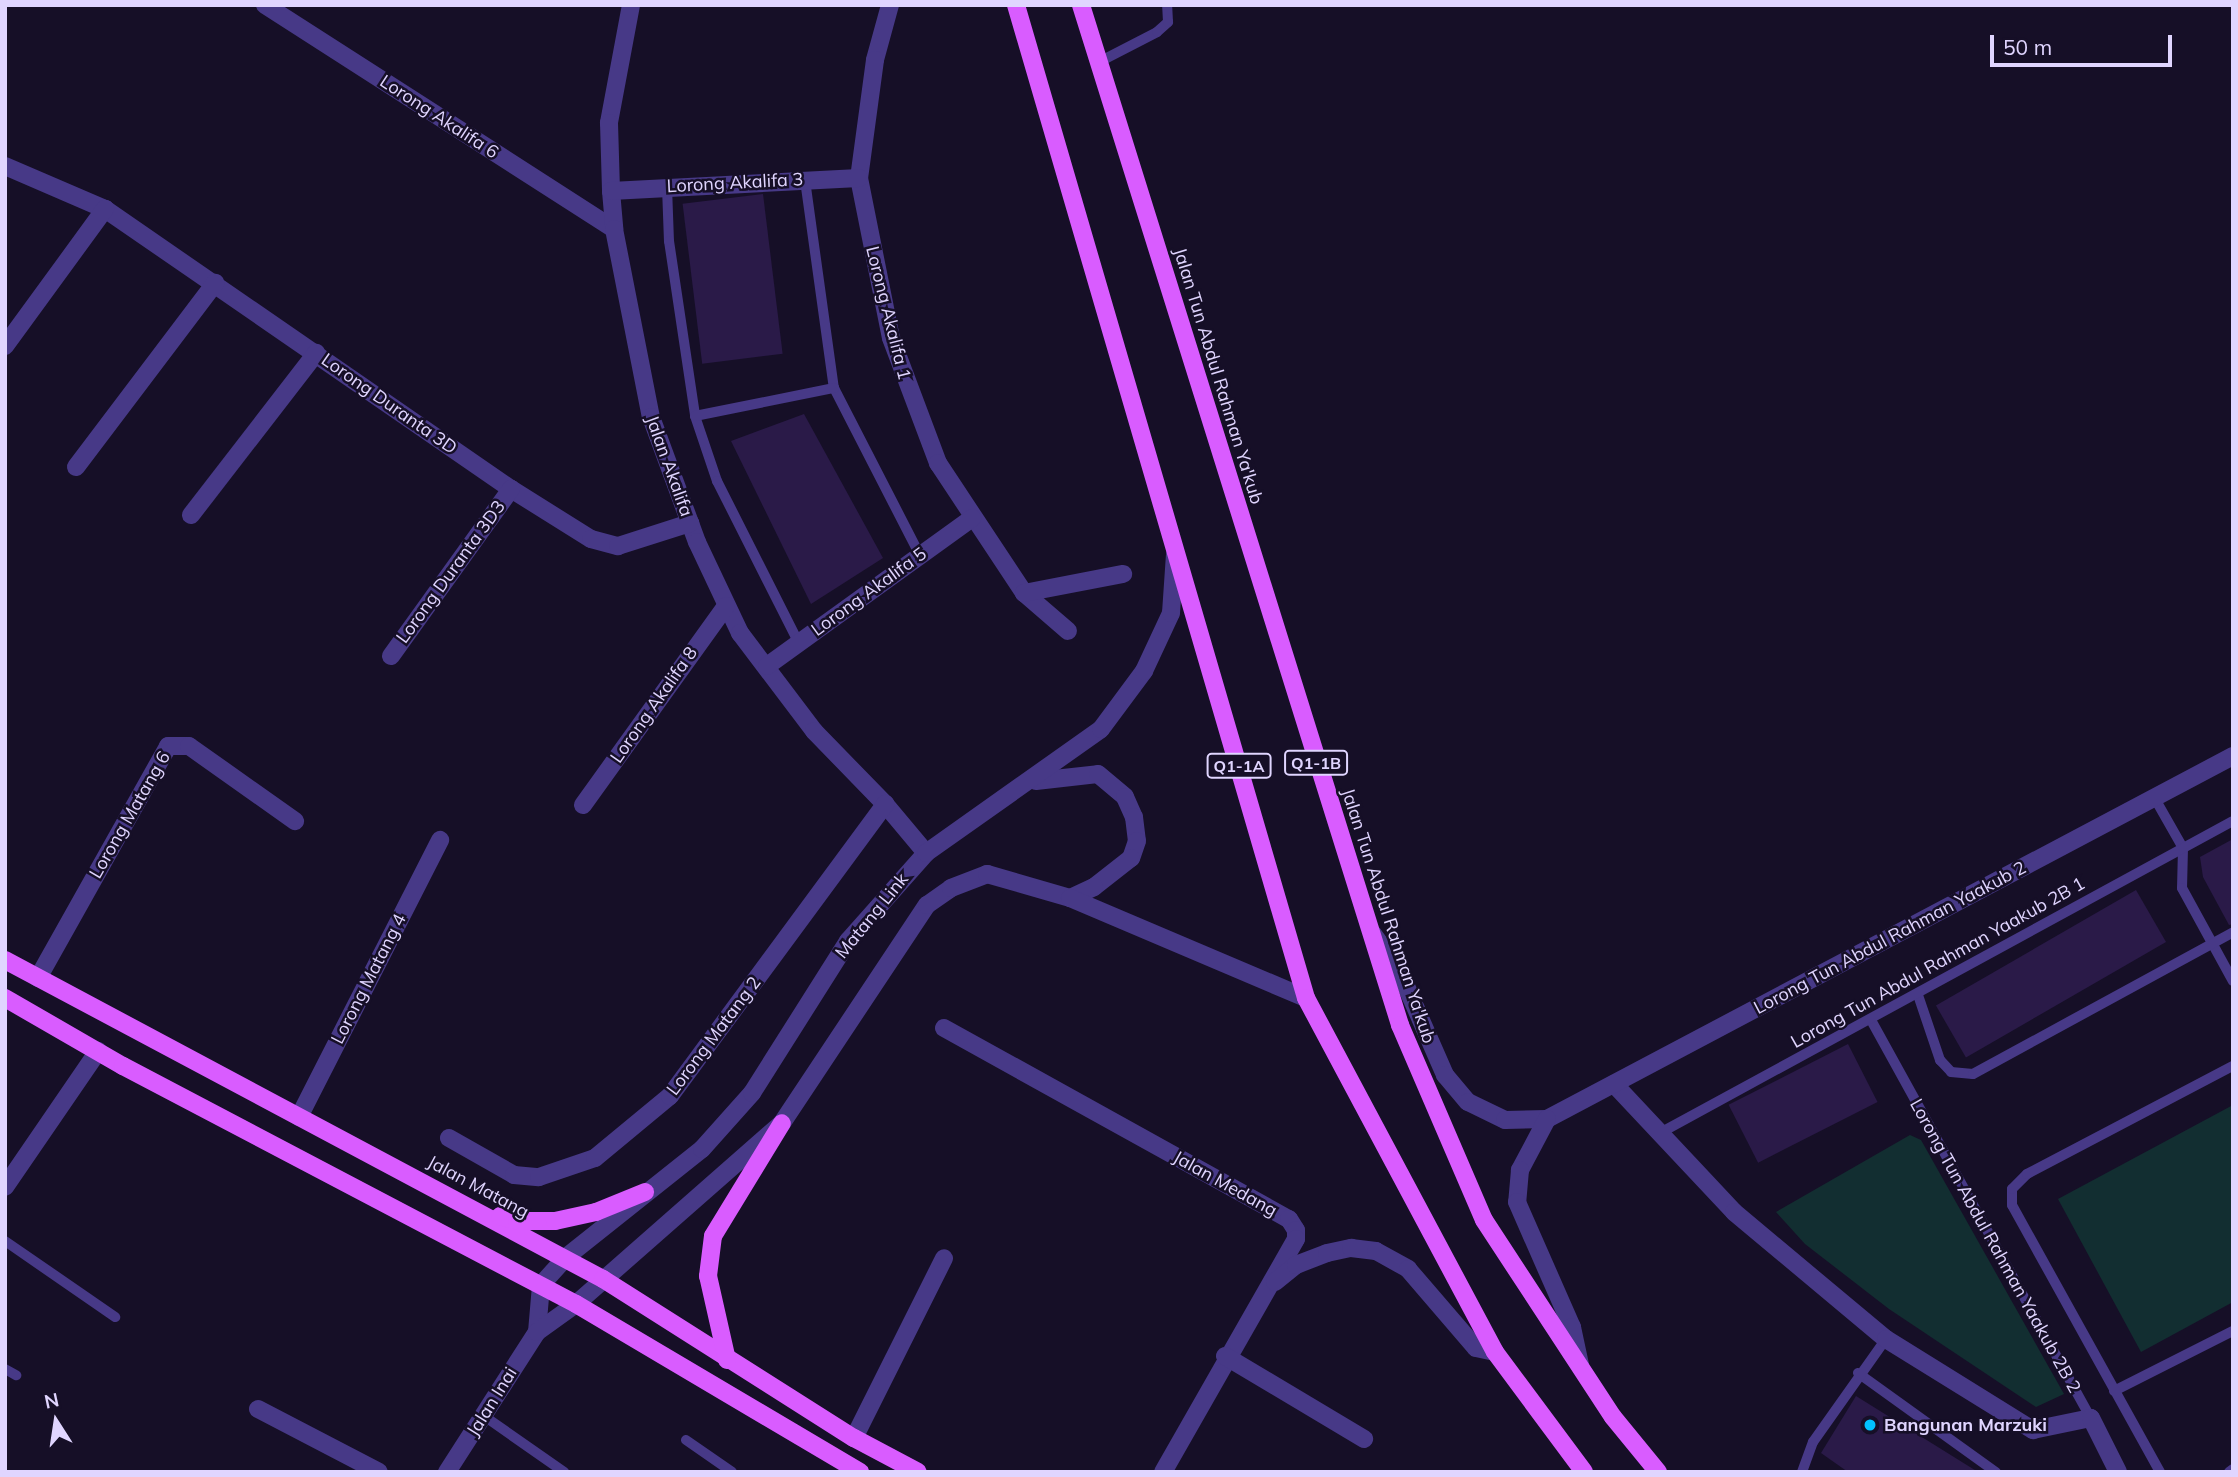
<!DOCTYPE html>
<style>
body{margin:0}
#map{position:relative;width:2238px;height:1477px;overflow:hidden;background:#160f27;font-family:Mulish,sans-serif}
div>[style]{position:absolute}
.green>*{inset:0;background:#122e31}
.building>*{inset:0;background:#2a1a48;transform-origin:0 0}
.service>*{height:10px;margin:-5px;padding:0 5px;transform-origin:5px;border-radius:5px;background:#473987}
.minor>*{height:18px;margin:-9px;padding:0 9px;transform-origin:9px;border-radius:9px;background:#473987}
.tertiary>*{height:18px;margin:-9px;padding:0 9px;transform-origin:9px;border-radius:9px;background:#473987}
.primary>*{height:18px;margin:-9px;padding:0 9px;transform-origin:9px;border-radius:9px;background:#d95cff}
.dots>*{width:19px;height:19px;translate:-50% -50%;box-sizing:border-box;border:4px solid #160f27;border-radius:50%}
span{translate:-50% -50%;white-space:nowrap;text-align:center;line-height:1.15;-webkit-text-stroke:5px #160f27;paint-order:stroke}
.shield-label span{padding:2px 5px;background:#160f27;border:2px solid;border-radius:5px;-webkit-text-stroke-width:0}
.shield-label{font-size:16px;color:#e0d5ff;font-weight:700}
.street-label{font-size:18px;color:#e0d5ff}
.poi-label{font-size:18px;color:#e0d5ff;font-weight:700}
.left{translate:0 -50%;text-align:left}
.frame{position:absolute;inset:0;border:7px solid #e0d5ff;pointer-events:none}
.north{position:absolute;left:21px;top:1386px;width:70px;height:70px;-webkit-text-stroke:5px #160f27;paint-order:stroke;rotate:348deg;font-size:19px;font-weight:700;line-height:28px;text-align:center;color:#e0d5ff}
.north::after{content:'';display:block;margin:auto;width:24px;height:32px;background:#e0d5ff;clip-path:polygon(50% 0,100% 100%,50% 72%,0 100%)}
.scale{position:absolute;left:1990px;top:35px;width:182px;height:32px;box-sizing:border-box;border:4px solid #e0d5ff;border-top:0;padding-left:9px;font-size:21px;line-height:24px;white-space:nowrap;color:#e0d5ff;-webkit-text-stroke:5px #160f27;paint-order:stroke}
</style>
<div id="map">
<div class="green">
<i style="clip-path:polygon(2233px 1105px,2233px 1302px,2141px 1352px,2058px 1199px)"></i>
<i style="clip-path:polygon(1910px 1135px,1921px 1140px,2064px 1394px,2036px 1407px,1889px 1309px,1805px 1244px,1776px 1212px)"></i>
</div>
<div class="building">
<i style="left:763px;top:194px;width:161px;height:81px;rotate:83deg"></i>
<i style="clip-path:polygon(804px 414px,883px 558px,811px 604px,731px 441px)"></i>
<i style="clip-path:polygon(2233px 839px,2233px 924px,2229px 925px,2203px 877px,2200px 857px)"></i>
<i style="left:2136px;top:890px;width:60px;height:231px;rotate:60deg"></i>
<i style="left:1848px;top:1044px;width:65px;height:134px;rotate:63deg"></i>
<i style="clip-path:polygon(1856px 1396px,1978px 1472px,1848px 1472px,1821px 1453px)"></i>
</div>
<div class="service">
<i style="left:1099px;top:62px;width:65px;rotate:-27.3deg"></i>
<i style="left:1157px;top:32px;width:15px;rotate:-42deg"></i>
<i style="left:1168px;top:22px;width:17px;rotate:-93deg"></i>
<i style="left:805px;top:180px;width:210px;rotate:82.1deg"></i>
<i style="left:834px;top:388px;width:188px;rotate:62.8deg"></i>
<i style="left:667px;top:187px;width:54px;rotate:87.9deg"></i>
<i style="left:669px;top:241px;width:177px;rotate:81.5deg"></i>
<i style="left:695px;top:416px;width:69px;rotate:71.3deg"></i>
<i style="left:717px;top:481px;width:182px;rotate:63.2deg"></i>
<i style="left:695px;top:416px;width:142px;rotate:-11.4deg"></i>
<i style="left:2154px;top:797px;width:59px;rotate:60.4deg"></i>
<i style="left:2183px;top:848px;width:40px;rotate:91.4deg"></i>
<i style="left:2182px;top:888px;width:106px;rotate:61.3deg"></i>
<i style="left:1918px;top:995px;width:69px;rotate:71.3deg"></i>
<i style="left:1940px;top:1060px;width:16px;rotate:47deg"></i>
<i style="left:1951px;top:1072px;width:22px;rotate:5deg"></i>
<i style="left:1973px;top:1074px;width:296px;rotate:-28.6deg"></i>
<i style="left:1871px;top:1020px;width:455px;rotate:61.1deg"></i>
<i style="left:1660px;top:1133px;width:652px;rotate:-28.57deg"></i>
<i style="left:5px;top:1241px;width:134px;rotate:34.6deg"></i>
<i style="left:5px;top:1369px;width:13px;rotate:29deg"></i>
<i style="left:1858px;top:1373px;width:170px;rotate:35.7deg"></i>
<i style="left:2114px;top:1391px;width:133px;rotate:-26.8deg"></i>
<i style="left:484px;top:1416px;width:98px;rotate:35deg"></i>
<i style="left:686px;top:1440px;width:56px;rotate:34.8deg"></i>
<i style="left:1802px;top:1472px;width:32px;rotate:-70deg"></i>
<i style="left:1813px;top:1442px;width:126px;rotate:-54.7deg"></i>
<i style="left:2160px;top:1472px;width:305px;rotate:-119deg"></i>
<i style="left:2012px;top:1205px;width:16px;rotate:-90deg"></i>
<i style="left:2012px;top:1189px;width:21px;rotate:-45deg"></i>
<i style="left:2027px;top:1174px;width:233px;rotate:-27.7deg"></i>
<i style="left:2229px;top:1472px;width:5px;rotate:-37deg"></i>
</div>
<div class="minor">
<i style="left:265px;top:5px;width:415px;rotate:32.7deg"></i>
<i style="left:631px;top:5px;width:120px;rotate:100.6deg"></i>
<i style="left:609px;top:123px;width:68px;rotate:88.3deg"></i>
<i style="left:611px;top:191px;width:38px;rotate:85deg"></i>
<i style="left:614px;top:229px;width:192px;rotate:78.9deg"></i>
<i style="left:651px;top:417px;width:133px;rotate:69.8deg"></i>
<i style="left:697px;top:542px;width:101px;rotate:64.7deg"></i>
<i style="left:740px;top:633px;width:123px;rotate:52.9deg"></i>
<i style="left:814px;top:731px;width:102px;rotate:45.8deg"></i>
<i style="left:885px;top:804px;width:64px;rotate:50.1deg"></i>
<i style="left:890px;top:5px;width:57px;rotate:105.3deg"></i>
<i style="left:875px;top:60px;width:119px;rotate:97.7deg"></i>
<i style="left:859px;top:178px;width:163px;rotate:78.7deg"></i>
<i style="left:891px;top:338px;width:134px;rotate:69.4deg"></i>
<i style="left:938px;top:463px;width:156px;rotate:56.5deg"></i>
<i style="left:1024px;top:593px;width:58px;rotate:40.8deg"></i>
<i style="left:5px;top:166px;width:109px;rotate:23.3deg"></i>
<i style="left:105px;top:209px;width:493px;rotate:34.6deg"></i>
<i style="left:511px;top:489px;width:94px;rotate:32deg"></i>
<i style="left:591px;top:539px;width:28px;rotate:15deg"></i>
<i style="left:618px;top:546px;width:76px;rotate:-17.7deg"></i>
<i style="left:611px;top:191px;width:248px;rotate:-3deg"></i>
<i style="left:5px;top:346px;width:170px;rotate:-53.9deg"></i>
<i style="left:76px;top:467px;width:231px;rotate:-52.9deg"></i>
<i style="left:191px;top:515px;width:205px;rotate:-52.3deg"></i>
<i style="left:1024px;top:593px;width:101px;rotate:-10.9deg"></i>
<i style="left:391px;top:656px;width:206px;rotate:-54.3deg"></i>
<i style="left:767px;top:666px;width:253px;rotate:-35.8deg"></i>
<i style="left:583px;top:805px;width:245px;rotate:-54.3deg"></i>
<i style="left:38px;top:978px;width:266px;rotate:-60.7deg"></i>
<i style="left:168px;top:746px;width:21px"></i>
<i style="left:189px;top:746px;width:130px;rotate:35.3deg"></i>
<i style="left:944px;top:1028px;width:394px;rotate:29deg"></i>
<i style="left:1289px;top:1219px;width:13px;rotate:58deg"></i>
<i style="left:1296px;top:1230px;width:9px;rotate:90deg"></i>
<i style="left:1296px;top:1239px;width:268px;rotate:119.7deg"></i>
<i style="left:1614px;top:1084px;width:175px;rotate:46.8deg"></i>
<i style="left:1734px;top:1212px;width:198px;rotate:39.9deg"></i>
<i style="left:1886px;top:1339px;width:173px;rotate:31.8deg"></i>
<i style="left:2033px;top:1430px;width:59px;rotate:-11.7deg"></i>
<i style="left:2091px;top:1418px;width:60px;rotate:63.4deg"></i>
<i style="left:299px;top:1117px;width:311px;rotate:-63deg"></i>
<i style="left:449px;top:1138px;width:75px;rotate:29.6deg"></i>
<i style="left:514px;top:1175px;width:25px;rotate:5deg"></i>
<i style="left:539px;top:1177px;width:59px;rotate:-18.7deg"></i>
<i style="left:595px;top:1158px;width:97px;rotate:-39.6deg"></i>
<i style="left:670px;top:1096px;width:363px;rotate:-53.6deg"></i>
<i style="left:5px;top:1187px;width:165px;rotate:-55.6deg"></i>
<i style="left:1275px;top:1282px;width:27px;rotate:-39deg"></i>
<i style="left:1296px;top:1265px;width:33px;rotate:-21deg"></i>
<i style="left:1327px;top:1253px;width:25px;rotate:-12deg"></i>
<i style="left:1351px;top:1248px;width:25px;rotate:7deg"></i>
<i style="left:1376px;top:1251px;width:37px;rotate:29deg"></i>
<i style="left:1408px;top:1269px;width:104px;rotate:49.3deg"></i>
<i style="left:1476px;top:1348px;width:19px;rotate:12deg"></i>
<i style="left:537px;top:1332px;width:47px;rotate:-85.1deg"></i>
<i style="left:1225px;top:1356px;width:162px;rotate:30.8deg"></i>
<i style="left:258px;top:1409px;width:136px;rotate:27.5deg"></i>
<i style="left:854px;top:1438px;width:201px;rotate:-63.4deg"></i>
<i style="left:447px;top:1472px;width:166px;rotate:-57.3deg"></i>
<i style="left:537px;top:1332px;width:48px;rotate:-35.7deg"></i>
</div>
<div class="tertiary">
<i style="left:1036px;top:781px;width:62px;rotate:-6.4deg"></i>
<i style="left:1098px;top:774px;width:35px;rotate:40deg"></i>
<i style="left:1125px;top:797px;width:22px;rotate:66deg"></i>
<i style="left:1134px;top:817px;width:24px;rotate:83deg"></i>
<i style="left:1137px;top:841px;width:18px;rotate:109deg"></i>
<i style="left:1131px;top:858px;width:47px;rotate:141.9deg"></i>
<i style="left:1094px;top:887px;width:26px;rotate:155deg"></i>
<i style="left:1373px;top:934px;width:44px;rotate:54.2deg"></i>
<i style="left:1399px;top:970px;width:115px;rotate:66.3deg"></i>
<i style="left:1445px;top:1075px;width:35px;rotate:50deg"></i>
<i style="left:1468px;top:1102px;width:41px;rotate:25.9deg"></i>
<i style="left:1505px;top:1120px;width:42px;rotate:-1.4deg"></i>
<i style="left:1547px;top:1119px;width:776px;rotate:-27.89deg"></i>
<i style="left:1547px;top:1119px;width:58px;rotate:117.9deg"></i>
<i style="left:1520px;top:1170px;width:32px;rotate:95deg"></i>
<i style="left:1517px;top:1202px;width:137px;rotate:66.3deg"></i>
<i style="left:1572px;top:1327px;width:40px;rotate:78deg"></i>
<i style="left:541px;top:1285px;width:36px;rotate:-48deg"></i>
<i style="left:565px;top:1258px;width:175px;rotate:-38.5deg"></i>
<i style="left:702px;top:1149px;width:75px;rotate:-48.2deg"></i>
<i style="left:752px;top:1093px;width:180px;rotate:-57.7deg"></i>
<i style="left:848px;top:941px;width:118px;rotate:-48.4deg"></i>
<i style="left:926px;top:853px;width:214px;rotate:-35.3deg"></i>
<i style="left:1101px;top:729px;width:72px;rotate:-53.4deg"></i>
<i style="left:1144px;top:671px;width:64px;rotate:-65deg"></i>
<i style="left:1171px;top:613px;width:59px;rotate:-86.1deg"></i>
<i style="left:576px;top:1304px;width:274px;rotate:-41.3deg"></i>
<i style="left:782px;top:1123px;width:262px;rotate:-56.4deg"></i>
<i style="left:927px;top:905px;width:29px;rotate:-35deg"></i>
<i style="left:951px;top:888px;width:39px;rotate:-21deg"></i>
<i style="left:987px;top:874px;width:86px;rotate:16.1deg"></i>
<i style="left:1070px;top:898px;width:256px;rotate:23deg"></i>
</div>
<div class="primary">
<i style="left:1016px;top:5px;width:1034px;rotate:73.72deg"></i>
<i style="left:1306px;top:998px;width:401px;rotate:61.9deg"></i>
<i style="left:1495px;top:1352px;width:149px;rotate:53.4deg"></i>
<i style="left:1081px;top:5px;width:1069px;rotate:72.63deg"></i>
<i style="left:1400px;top:1025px;width:212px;rotate:66.7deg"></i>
<i style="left:1484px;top:1220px;width:235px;rotate:56.8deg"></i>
<i style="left:1613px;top:1417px;width:71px;rotate:50.7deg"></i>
<i style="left:5px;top:960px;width:678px;rotate:28.08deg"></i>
<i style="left:603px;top:1279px;width:297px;rotate:32.4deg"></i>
<i style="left:854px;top:1438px;width:72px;rotate:28deg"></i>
<i style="left:5px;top:998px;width:136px;rotate:30deg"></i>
<i style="left:123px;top:1066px;width:512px;rotate:27.72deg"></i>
<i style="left:576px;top:1304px;width:330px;rotate:30.6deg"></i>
<i style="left:500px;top:1216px;width:18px;rotate:16deg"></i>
<i style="left:517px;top:1221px;width:38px"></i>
<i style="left:555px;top:1221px;width:42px;rotate:-12.4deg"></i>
<i style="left:596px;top:1212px;width:53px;rotate:-22.2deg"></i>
<i style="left:727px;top:1360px;width:86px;rotate:-102.7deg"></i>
<i style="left:708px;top:1276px;width:40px;rotate:-82.9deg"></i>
<i style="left:713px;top:1236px;width:132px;rotate:-58.6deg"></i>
</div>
<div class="dots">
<i style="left:1870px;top:1425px;background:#01c2ff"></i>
</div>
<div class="shield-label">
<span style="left:1316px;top:763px">Q1-1B</span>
<span style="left:1239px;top:766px">Q1-1A</span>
</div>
<div class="street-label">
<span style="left:439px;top:117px;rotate:33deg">Lorong Akalifa 6</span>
<span style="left:735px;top:183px;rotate:-3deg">Lorong Akalifa 3</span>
<span style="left:888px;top:313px;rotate:76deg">Lorong Akalifa 1</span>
<span style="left:1218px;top:376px;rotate:73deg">Jalan Tun Abdul Rahman Ya'kub</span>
<span style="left:389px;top:404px;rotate:35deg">Lorong Duranta 3D</span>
<span style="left:669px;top:466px;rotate:70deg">Jalan Akalifa</span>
<span style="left:451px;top:572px;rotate:-54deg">Lorong Duranta 3D3</span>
<span style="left:869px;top:592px;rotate:-36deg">Lorong Akalifa 5</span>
<span style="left:654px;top:705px;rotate:-55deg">Lorong Akalifa 8</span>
<span style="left:130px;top:815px;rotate:-60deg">Lorong Matang 6</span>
<span style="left:872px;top:916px;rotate:-51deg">Matang Link</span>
<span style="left:1388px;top:916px;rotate:72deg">Jalan Tun Abdul Rahman Ya'kub</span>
<span style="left:1890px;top:938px;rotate:-28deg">Lorong Tun Abdul Rahman Yaakub 2</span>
<span style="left:1938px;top:963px;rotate:-29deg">Lorong Tun Abdul Rahman Yaakub 2B 1</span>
<span style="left:369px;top:979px;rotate:-63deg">Lorong Matang 4</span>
<span style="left:714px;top:1036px;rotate:-53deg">Lorong Matang 2</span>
<span style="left:1225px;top:1184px;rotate:29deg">Jalan Medang</span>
<span style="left:478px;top:1187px;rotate:28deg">Jalan Matang</span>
<span style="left:1995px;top:1246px;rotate:61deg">Lorong Tun Abdul Rahman Yaakub 2B 2</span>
<span style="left:492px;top:1402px;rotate:-58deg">Jalan Inai</span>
</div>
<div class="poi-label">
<span class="left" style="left:1884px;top:1425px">Bangunan Marzuki</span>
</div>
<div class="frame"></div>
<div class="north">N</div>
<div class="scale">50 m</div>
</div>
